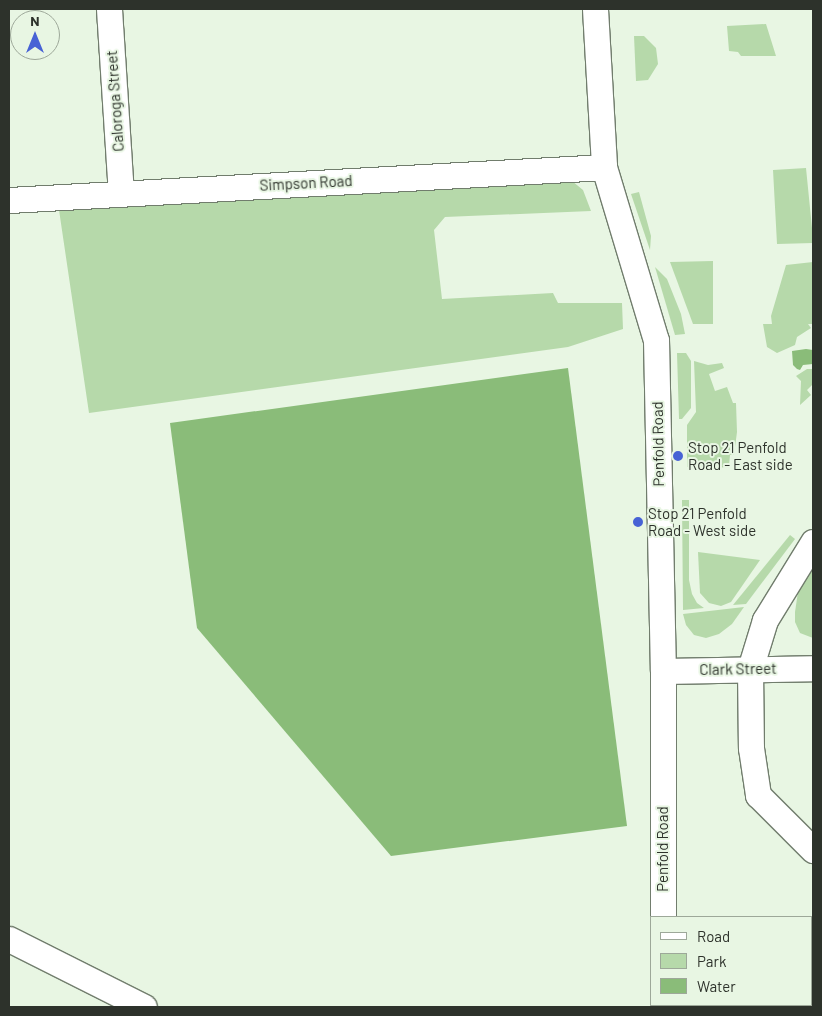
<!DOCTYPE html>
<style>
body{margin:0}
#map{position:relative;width:822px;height:1016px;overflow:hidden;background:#e8f6e3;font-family:Barlow,sans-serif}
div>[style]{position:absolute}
.green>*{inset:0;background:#b6d9aa}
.water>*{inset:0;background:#8abc79}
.roads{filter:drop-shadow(1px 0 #717d6d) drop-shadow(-1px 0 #717d6d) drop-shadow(0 1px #717d6d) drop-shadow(0 -1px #717d6d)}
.minor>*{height:25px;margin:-12.5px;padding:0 12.5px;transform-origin:12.5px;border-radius:12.5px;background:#fff}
.dots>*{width:14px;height:14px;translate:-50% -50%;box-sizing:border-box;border:2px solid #e8f6e3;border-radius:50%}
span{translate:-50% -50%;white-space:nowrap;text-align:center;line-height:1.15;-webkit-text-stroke:4px #e8f6e3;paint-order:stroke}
.street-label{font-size:15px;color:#2d322b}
.poi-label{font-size:15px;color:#2d322b}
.left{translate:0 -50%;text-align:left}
.frame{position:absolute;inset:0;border:10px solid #2d322b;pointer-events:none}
.legend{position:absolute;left:650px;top:916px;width:162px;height:90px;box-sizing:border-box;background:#e8f6e3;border:1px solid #9da899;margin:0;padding:6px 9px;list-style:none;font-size:15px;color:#2d322b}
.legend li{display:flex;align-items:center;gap:10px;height:25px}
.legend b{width:25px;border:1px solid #9da899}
.north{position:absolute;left:10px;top:10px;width:50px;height:50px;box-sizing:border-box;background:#e8f6e3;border:1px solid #9da899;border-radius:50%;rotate:0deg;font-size:14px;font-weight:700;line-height:20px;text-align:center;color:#2d322b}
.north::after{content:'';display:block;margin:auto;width:18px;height:22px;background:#4762d5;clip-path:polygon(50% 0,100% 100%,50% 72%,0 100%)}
</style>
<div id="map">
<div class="green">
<i style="clip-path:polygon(766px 24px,776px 56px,741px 56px,738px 52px,729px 51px,727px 26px)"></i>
<i style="clip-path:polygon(634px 36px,644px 36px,656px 48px,658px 64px,648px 80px,636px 81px)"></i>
<i style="clip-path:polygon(806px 168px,813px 238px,813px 246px,813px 243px,777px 244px,773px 170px)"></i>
<i style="clip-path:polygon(572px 181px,583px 190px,591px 211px,445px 217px,434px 230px,442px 299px,553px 293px,558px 303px,622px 303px,623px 329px,568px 347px,89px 413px,59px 210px)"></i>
<i style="clip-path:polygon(639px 192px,651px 236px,650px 250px,631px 194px)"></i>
<i style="clip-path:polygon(713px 261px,713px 324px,693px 324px,670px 262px)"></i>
<i style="clip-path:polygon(813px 262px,813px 324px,808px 324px,811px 328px,797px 337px,795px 345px,777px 353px,767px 347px,763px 324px,772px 324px,771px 316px,786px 265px)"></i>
<i style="clip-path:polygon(655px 267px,667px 279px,681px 314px,685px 334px,675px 335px)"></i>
<i style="clip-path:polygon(677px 353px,686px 353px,691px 361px,691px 408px,682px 419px,679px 419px)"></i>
<i style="clip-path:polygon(694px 361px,708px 365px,722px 363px,724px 368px,709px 374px,715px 391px,727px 387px,733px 403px,736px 403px,737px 432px,734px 455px,730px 455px,729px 466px,720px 468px,687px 467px,687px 425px,696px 412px)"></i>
<i style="clip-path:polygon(807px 369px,813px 369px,813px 384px,807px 390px,811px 395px,800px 405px,801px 381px,796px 376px)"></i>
<i style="clip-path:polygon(682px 500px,689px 500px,689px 580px,692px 594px,697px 603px,704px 608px,683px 610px)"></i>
<i style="clip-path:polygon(790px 535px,795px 539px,746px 604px,733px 605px)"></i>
<i style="clip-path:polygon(698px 552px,760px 560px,731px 602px,721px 606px,709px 603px,700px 593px)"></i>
<i style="clip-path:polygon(812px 571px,813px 572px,813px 638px,800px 633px,795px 622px,795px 612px,798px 592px)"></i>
<i style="clip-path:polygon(744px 607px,732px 624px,719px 634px,706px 638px,694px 635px,686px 625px,683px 614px)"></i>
</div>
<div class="water">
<i style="clip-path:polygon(806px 349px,813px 350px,813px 364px,803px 365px,800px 370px,797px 369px,793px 365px,792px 351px)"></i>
<i style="clip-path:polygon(568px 368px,627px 826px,391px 856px,197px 628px,170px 423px)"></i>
</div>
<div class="roads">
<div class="minor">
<i style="left:109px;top:9px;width:184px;rotate:86.3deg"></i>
<i style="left:595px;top:9px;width:158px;rotate:86.7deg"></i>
<i style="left:604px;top:167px;width:181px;rotate:73.3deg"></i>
<i style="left:656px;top:340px;width:331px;rotate:88.8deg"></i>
<i style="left:663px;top:671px;width:246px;rotate:90deg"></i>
<i style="left:9px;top:200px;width:596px;rotate:-3.17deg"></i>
<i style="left:813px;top:542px;width:92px;rotate:121.6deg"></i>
<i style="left:765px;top:620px;width:51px;rotate:107deg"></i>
<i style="left:750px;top:669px;width:79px;rotate:89.3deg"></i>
<i style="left:751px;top:748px;width:48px;rotate:81.5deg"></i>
<i style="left:758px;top:795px;width:78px;rotate:45deg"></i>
<i style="left:663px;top:671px;width:150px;rotate:-1.1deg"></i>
<i style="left:9px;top:939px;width:151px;rotate:26.7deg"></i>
<i style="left:663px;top:1007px;width:2px;rotate:-90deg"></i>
</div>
</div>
<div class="dots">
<i style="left:678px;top:456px;background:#4762d5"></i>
<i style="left:638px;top:522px;background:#4762d5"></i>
</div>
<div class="street-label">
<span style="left:115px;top:101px;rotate:-94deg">Caloroga Street</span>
<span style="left:306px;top:183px;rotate:-3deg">Simpson Road</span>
<span style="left:658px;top:444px;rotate:-91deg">Penfold Road</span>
<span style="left:738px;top:669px;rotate:-1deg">Clark Street</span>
<span style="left:663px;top:849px;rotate:-90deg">Penfold Road</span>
</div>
<div class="poi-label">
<span class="left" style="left:688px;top:456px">Stop 21 Penfold<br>Road - East side</span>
<span class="left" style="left:648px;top:522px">Stop 21 Penfold<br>Road - West side</span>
</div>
<div class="frame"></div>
<ul class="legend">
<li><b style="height:6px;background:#fff"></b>Road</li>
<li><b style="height:14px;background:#b6d9aa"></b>Park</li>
<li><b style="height:14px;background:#8abc79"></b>Water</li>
</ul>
<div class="north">N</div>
</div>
